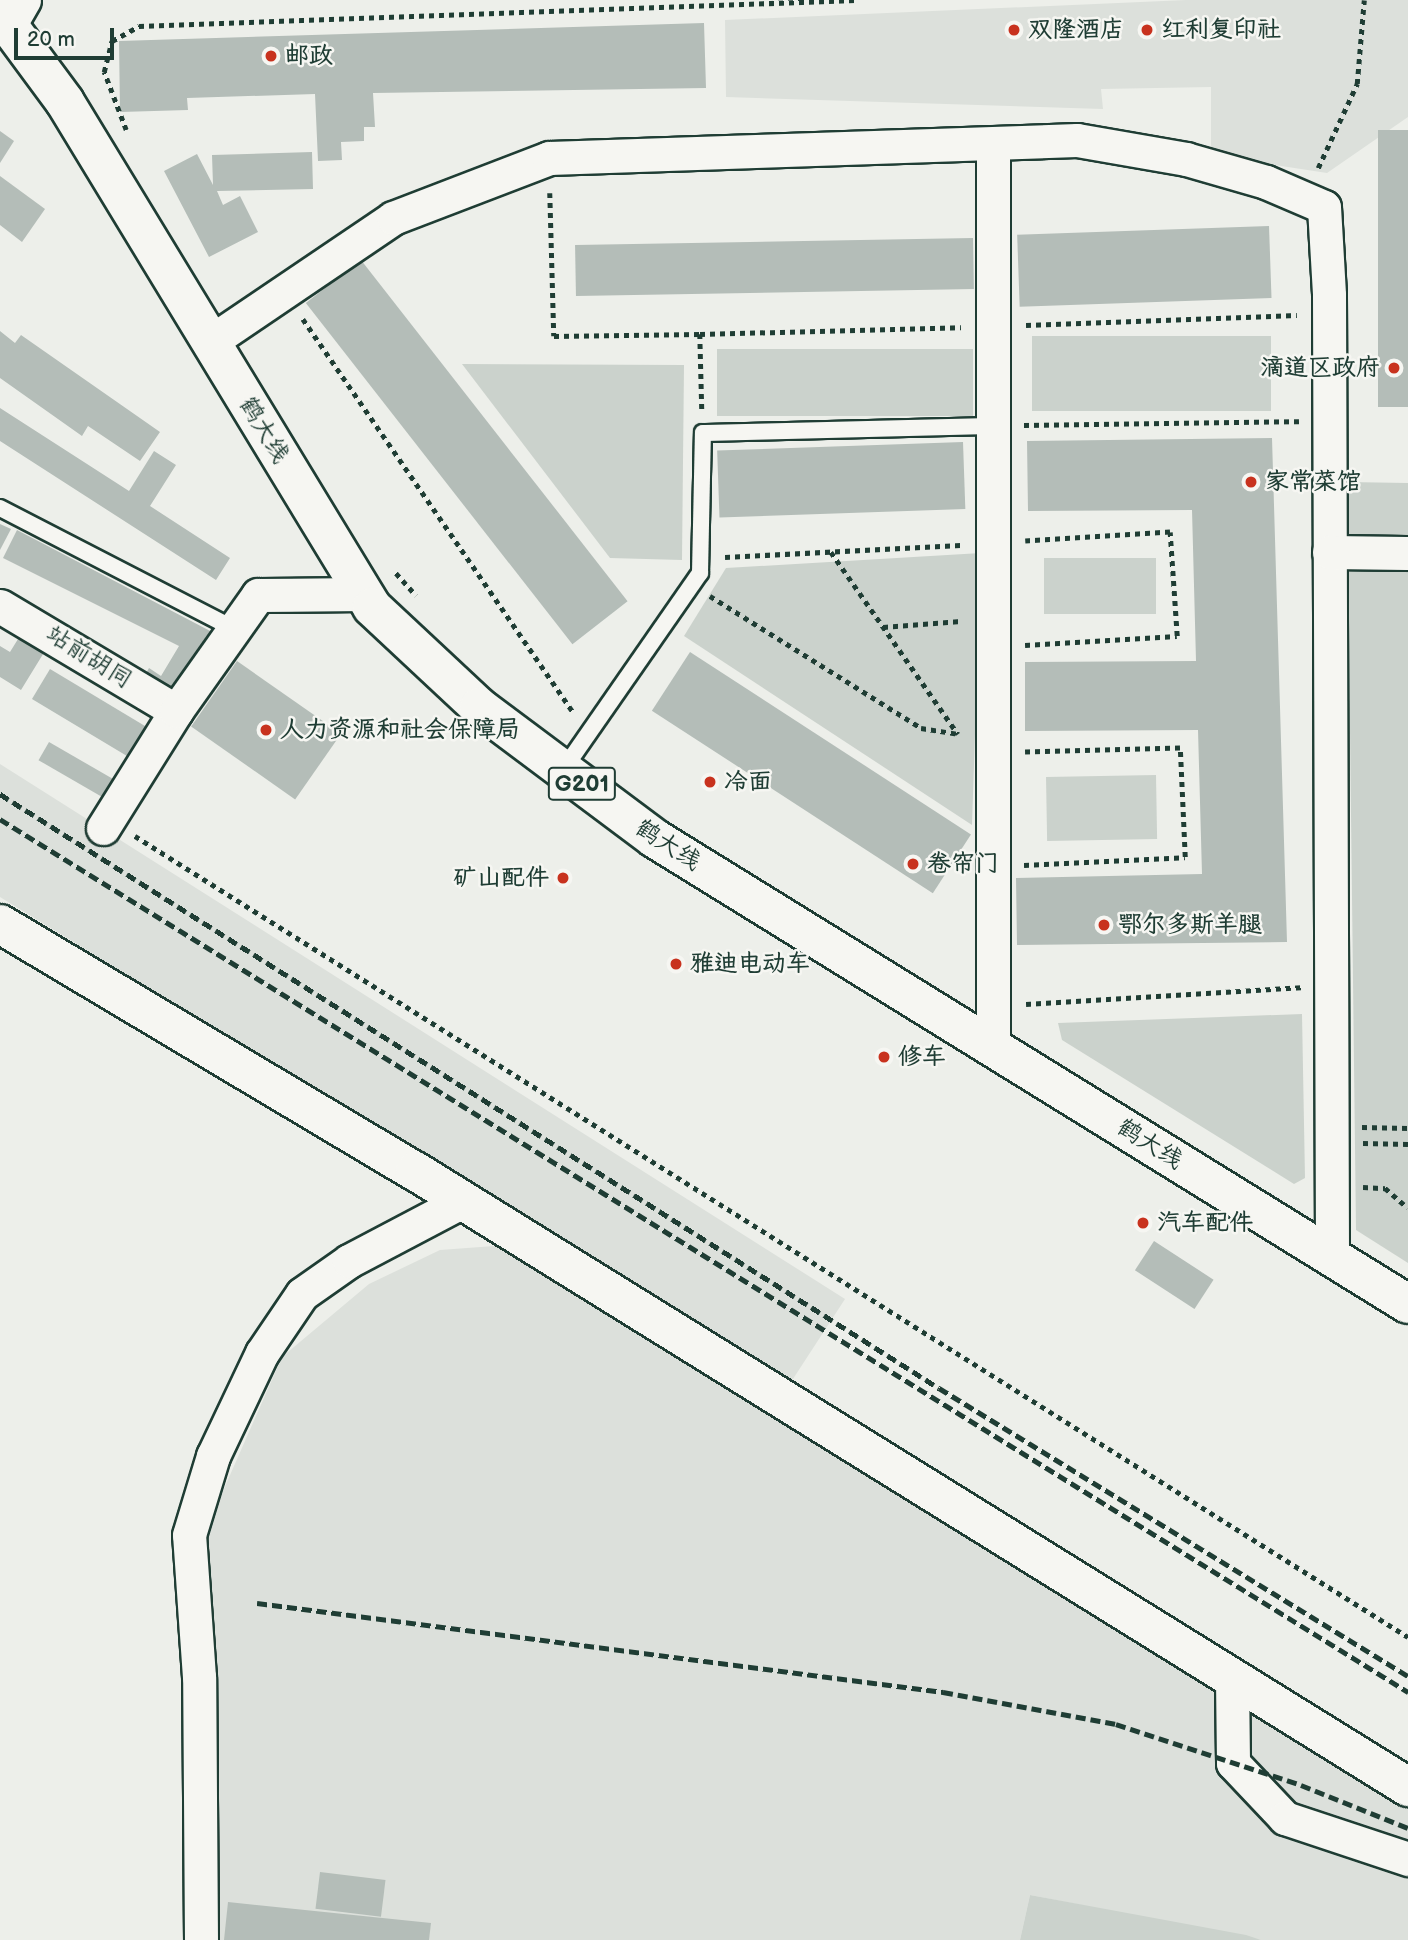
<!DOCTYPE html>
<meta charset="utf-8">
<style>
body{margin:0}
#map{position:relative;width:1408px;height:1940px;overflow:hidden;background:#edefea;font-family:"Balsamiq Sans","LXGW WenKai TC",sans-serif}
div>[style]{position:absolute}
.built>*{inset:0;background:#dce0db}
.green>*{inset:0;background:#cbd2cc;transform-origin:0 0}
.building>*{inset:0;background:#b4bdb8;transform-origin:0 0}
.path>*{height:4.5px;margin-top:-2.25px;transform-origin:0;background:repeating-linear-gradient(90deg,#1f3d34 0 5px,transparent 0 10px)}
.roads{filter:drop-shadow(2px 0 #1f3d34) drop-shadow(-2px 0 #1f3d34) drop-shadow(0 2px #1f3d34) drop-shadow(0 -2px #1f3d34)}
.lane>*{height:16px;margin:-8px;padding:0 8px;transform-origin:8px;border-radius:8px;background:#f6f6f2}
.street>*{height:33px;margin:-16.5px;padding:0 16.5px;transform-origin:16.5px;border-radius:16.5px;background:#f6f6f2}
.secondary>*{height:38px;margin:-19px;padding:0 19px;transform-origin:19px;border-radius:19px;background:#f6f6f2}
.highway>*{height:38px;margin:-19px;padding:0 19px;transform-origin:19px;border-radius:19px;background:#f6f6f2}
.rail>*{height:5px;margin-top:-2.5px;transform-origin:0;background:repeating-linear-gradient(90deg,#1f3d34 0 10px,transparent 0 15px)}
.dots>*{width:19px;height:19px;translate:-50% -50%;box-sizing:border-box;border:4px solid #f6f6f2;border-radius:50%}
span{translate:-50% -50%;white-space:nowrap;text-align:center;line-height:1.15;-webkit-text-stroke:5px #f6f6f2;paint-order:stroke}
.shield-label span{padding:2px 5px;background:#f6f6f2;border:2px solid;border-radius:5px;-webkit-text-stroke-width:0}
.shield-label{font-size:23px;color:#1f3d34;font-weight:700}
.poi-label{font-size:24px;color:#1f3d34;font-weight:700}
.left{translate:0 -50%;text-align:left}
.right{translate:-100% -50%;text-align:right}
.street-label{font-size:24px;color:#1f3d34}
.scale{position:absolute;left:14px;top:28px;width:100px;height:32px;box-sizing:border-box;border:4px solid #1f3d34;border-top:0;padding-left:9px;font-size:21px;line-height:24px;white-space:nowrap;color:#1f3d34;-webkit-text-stroke:5px #f6f6f2;paint-order:stroke}
</style>
<div id="map">
<div class="built">
<i style="clip-path:polygon(1186px 0,1408px 0,1408px 117px,1327px 173px,1211px 155px,1211px 87px,1101px 89px,1103px 109px,726px 97px,725px 20px)"></i>
<i style="clip-path:polygon(0 764px,845px 1299px,791px 1382px,0 897px)"></i>
<i style="clip-path:polygon(494px 1246px,522px 1258px,1399px 1798px,1408px 1808px,1408px 1940px,1261px 1940px,1030px 1895px,1020px 1940px,212px 1940px,201px 1541px,282px 1357px,369px 1284px,440px 1250px)"></i>
</div>
<div class="green">
<i style="left:1271px;top:336px;width:75px;height:239px;rotate:90deg"></i>
<i style="left:973px;top:349px;width:67px;height:256px;rotate:90deg"></i>
<i style="clip-path:polygon(462px 364px,684px 365px,682px 560px,610px 558px)"></i>
<i style="clip-path:polygon(1347px 482px,1408px 483px,1408px 1263px,1356px 1230px)"></i>
<i style="clip-path:polygon(981px 553px,972px 825px,684px 636px,726px 568px)"></i>
<i style="left:1156px;top:558px;width:56px;height:112px;rotate:90deg"></i>
<i style="left:1156px;top:775px;width:64px;height:110px;rotate:89deg"></i>
<i style="clip-path:polygon(1302px 1014px,1305px 1178px,1294px 1184px,1062px 1040px,1058px 1023px)"></i>
<i style="clip-path:polygon(1030px 1895px,1246px 1935px,1261px 1940px,1020px 1940px)"></i>
</div>
<div class="building">
<i style="clip-path:polygon(704px 23px,706px 88px,373px 93px,375px 127px,364px 127px,364px 141px,341px 142px,342px 160px,318px 161px,315px 94px,187px 98px,188px 110px,120px 112px,119px 41px)"></i>
<i style="left:1378px;top:130px;width:30px;height:277px"></i>
<i style="clip-path:polygon(0 131px,14px 141px,0 163px)"></i>
<i style="clip-path:polygon(312px 152px,313px 189px,217px 191px,223px 205px,240px 196px,258px 232px,209px 257px,164px 171px,197px 154px,213px 185px,212px 155px)"></i>
<i style="clip-path:polygon(0 176px,45px 209px,22px 242px,0 225px)"></i>
<i style="left:1269px;top:226px;width:72px;height:252px;rotate:88deg"></i>
<i style="left:973px;top:238px;width:51px;height:398px;rotate:89deg"></i>
<i style="left:361px;top:260px;width:433px;height:70px;rotate:52deg"></i>
<i style="clip-path:polygon(0 331px,15px 343px,21px 335px,160px 432px,140px 461px,88px 426px,82px 436px,0 378px)"></i>
<i style="clip-path:polygon(0 408px,129px 491px,154px 451px,176px 465px,150px 506px,230px 558px,216px 580px,0 441px)"></i>
<i style="clip-path:polygon(1272px 438px,1287px 942px,1017px 945px,1016px 878px,1202px 874px,1198px 730px,1025px 731px,1025px 662px,1196px 661px,1192px 510px,1028px 511px,1027px 441px)"></i>
<i style="left:963px;top:442px;width:67px;height:246px;rotate:88deg"></i>
<i style="clip-path:polygon(0 524px,11px 529px,0 550px)"></i>
<i style="clip-path:polygon(17px 530px,214px 633px,174px 695px,144px 677px,149px 668px,161px 676px,179px 646px,3px 558px)"></i>
<i style="clip-path:polygon(23px 631px,48px 646px,21px 690px,0 677px,0 646px,10px 652px)"></i>
<i style="left:690px;top:652px;width:335px;height:70px;rotate:33deg"></i>
<i style="left:237px;top:661px;width:127px;height:80px;rotate:35deg"></i>
<i style="left:50px;top:669px;width:122px;height:35px;rotate:31deg"></i>
<i style="left:49px;top:742px;width:78px;height:21px;rotate:30deg"></i>
<i style="left:1154px;top:1241px;width:71px;height:35px;rotate:33deg"></i>
<i style="left:320px;top:1872px;width:66px;height:37px;rotate:7deg"></i>
<i style="clip-path:polygon(228px 1902px,431px 1923px,429px 1940px,224px 1940px)"></i>
</div>
<div class="path">
<i style="left:126px;top:130px;width:62px;rotate:-110.8deg"></i>
<i style="left:104px;top:72px;width:32px;rotate:-76deg"></i>
<i style="left:112px;top:41px;width:31px;rotate:-29deg"></i>
<i style="left:139px;top:26px;width:717px;rotate:-2.08deg"></i>
<i style="left:1318px;top:168px;width:93px;rotate:-65.1deg"></i>
<i style="left:1357px;top:84px;width:84px;rotate:-85.2deg"></i>
<i style="left:550px;top:193px;width:143px;rotate:88.4deg"></i>
<i style="left:554px;top:336px;width:146px;rotate:-0.8deg"></i>
<i style="left:700px;top:334px;width:77px;rotate:88.5deg"></i>
<i style="left:303px;top:319px;width:478px;rotate:55.5deg"></i>
<i style="left:1026px;top:325px;width:271px;rotate:-2.1deg"></i>
<i style="left:700px;top:334px;width:261px;rotate:-1.5deg"></i>
<i style="left:1024px;top:425px;width:275px;rotate:-0.8deg"></i>
<i style="left:831px;top:552px;width:222px;rotate:55.1deg"></i>
<i style="left:725px;top:557px;width:236px;rotate:-2.9deg"></i>
<i style="left:396px;top:573px;width:30px;rotate:48deg"></i>
<i style="left:710px;top:596px;width:249px;rotate:32deg"></i>
<i style="left:921px;top:728px;width:36px;rotate:9deg"></i>
<i style="left:883px;top:627px;width:78px;rotate:-4.4deg"></i>
<i style="left:1025px;top:645px;width:152px;rotate:-3.4deg"></i>
<i style="left:1177px;top:636px;width:104px;rotate:-93.9deg"></i>
<i style="left:1170px;top:532px;width:145px;rotate:176.4deg"></i>
<i style="left:135px;top:836px;width:1504px;rotate:32.18deg"></i>
<i style="left:1024px;top:865px;width:161px;rotate:-2.8deg"></i>
<i style="left:1185px;top:857px;width:109px;rotate:-92.6deg"></i>
<i style="left:1180px;top:748px;width:155px;rotate:178.5deg"></i>
<i style="left:1026px;top:1004px;width:276px;rotate:-3.5deg"></i>
<i style="left:1362px;top:1127px;width:46px;rotate:1.2deg"></i>
<i style="left:1363px;top:1143px;width:45px;rotate:1.3deg"></i>
<i style="left:1363px;top:1187px;width:22px;rotate:3deg"></i>
<i style="left:1385px;top:1188px;width:30px;rotate:41deg"></i>
</div>
<div class="roads">
<div class="lane">
<i style="left:0;top:508px;width:263px;rotate:27.3deg"></i>
<i style="left:563px;top:770px;width:240px;rotate:-55.2deg"></i>
<i style="left:700px;top:573px;width:140px;rotate:-88.8deg"></i>
<i style="left:703px;top:433px;width:289px;rotate:-1.4deg"></i>
</div>
<div class="street">
<i style="left:9px;top:26px;width:30px;rotate:-60deg"></i>
<i style="left:210px;top:342px;width:221px;rotate:-34.1deg"></i>
<i style="left:393px;top:218px;width:167px;rotate:-21deg"></i>
<i style="left:549px;top:158px;width:528px;rotate:-1.95deg"></i>
<i style="left:1077px;top:140px;width:111px;rotate:9.9deg"></i>
<i style="left:1186px;top:159px;width:83px;rotate:16deg"></i>
<i style="left:1266px;top:182px;width:63px;rotate:23.3deg"></i>
<i style="left:1324px;top:207px;width:88px;rotate:86.7deg"></i>
<i style="left:1329px;top:295px;width:962px;rotate:89.82deg"></i>
<i style="left:1329px;top:552px;width:79px;rotate:0.7deg"></i>
<i style="left:0;top:606px;width:205px;rotate:30.8deg"></i>
<i style="left:103px;top:828px;width:138px;rotate:-58deg"></i>
<i style="left:176px;top:711px;width:142px;rotate:-54.7deg"></i>
<i style="left:258px;top:595px;width:106px;rotate:-0.5deg"></i>
<i style="left:993px;top:1047px;width:903px;rotate:-90deg"></i>
<i style="left:1232px;top:1679px;width:84px;rotate:89.3deg"></i>
<i style="left:1233px;top:1763px;width:76px;rotate:46.6deg"></i>
<i style="left:1285px;top:1818px;width:130px;rotate:18.4deg"></i>
<i style="left:201px;top:1940px;width:263px;rotate:-90.4deg"></i>
<i style="left:199px;top:1677px;width:142px;rotate:-94deg"></i>
<i style="left:189px;top:1535px;width:83px;rotate:-73.1deg"></i>
<i style="left:213px;top:1456px;width:114px;rotate:-64.6deg"></i>
<i style="left:262px;top:1353px;width:71px;rotate:-55.9deg"></i>
<i style="left:302px;top:1294px;width:57px;rotate:-35.1deg"></i>
<i style="left:349px;top:1261px;width:129px;rotate:-27.8deg"></i>
</div>
<div class="secondary">
<i style="left:0;top:924px;width:483px;rotate:30.8deg"></i>
<i style="left:415px;top:1171px;width:1169px;rotate:31.81deg"></i>
</div>
<div class="highway">
<i style="left:0;top:14px;width:109px;rotate:53.5deg"></i>
<i style="left:65px;top:102px;width:591px;rotate:58.7deg"></i>
<i style="left:372px;top:607px;width:146px;rotate:43.1deg"></i>
<i style="left:479px;top:707px;width:219px;rotate:36.8deg"></i>
<i style="left:654px;top:838px;width:886px;rotate:31.72deg"></i>
</div>
</div>
<div class="rail">
<i style="left:0;top:794px;width:1111px;rotate:32.32deg"></i>
<i style="left:939px;top:1388px;width:550px;rotate:31.55deg"></i>
<i style="left:0;top:819px;width:1657px;rotate:31.8deg"></i>
<i style="left:257px;top:1603px;width:692px;rotate:7.39deg"></i>
<i style="left:943px;top:1692px;width:176px;rotate:10.5deg"></i>
<i style="left:1116px;top:1724px;width:195px;rotate:18.2deg"></i>
<i style="left:1301px;top:1785px;width:115px;rotate:21.9deg"></i>
</div>
<div class="dots">
<i style="left:1014px;top:30px;background:#c8321e"></i>
<i style="left:1147px;top:30px;background:#c8321e"></i>
<i style="left:271px;top:56px;background:#c8321e"></i>
<i style="left:1394px;top:368px;background:#c8321e"></i>
<i style="left:1251px;top:482px;background:#c8321e"></i>
<i style="left:266px;top:730px;background:#c8321e"></i>
<i style="left:710px;top:782px;background:#c8321e"></i>
<i style="left:913px;top:864px;background:#c8321e"></i>
<i style="left:563px;top:878px;background:#c8321e"></i>
<i style="left:1104px;top:925px;background:#c8321e"></i>
<i style="left:676px;top:964px;background:#c8321e"></i>
<i style="left:884px;top:1057px;background:#c8321e"></i>
<i style="left:1143px;top:1223px;background:#c8321e"></i>
</div>
<div class="shield-label">
<span style="left:582px;top:784px">G201</span>
</div>
<div class="poi-label">
<span class="left" style="left:1028px;top:30px">双隆酒店</span>
<span class="left" style="left:1161px;top:30px">红利复印社</span>
<span class="left" style="left:285px;top:56px">邮政</span>
<span class="right" style="left:1380px;top:368px">滴道区政府</span>
<span class="left" style="left:1265px;top:482px">家常菜馆</span>
<span class="left" style="left:280px;top:730px">人力资源和社会保障局</span>
<span class="left" style="left:724px;top:782px">冷面</span>
<span class="left" style="left:927px;top:864px">卷帘门</span>
<span class="right" style="left:549px;top:878px">矿山配件</span>
<span class="left" style="left:1118px;top:925px">鄂尔多斯羊腿</span>
<span class="left" style="left:690px;top:964px">雅迪电动车</span>
<span class="left" style="left:898px;top:1057px">修车</span>
<span class="left" style="left:1157px;top:1223px">汽车配件</span>
</div>
<div class="street-label">
<span style="left:264px;top:430px;rotate:59deg">鹤大线</span>
<span style="left:89px;top:657px;rotate:32deg">站前胡同</span>
<span style="left:668px;top:845px;rotate:33deg">鹤大线</span>
<span style="left:1150px;top:1144px;rotate:32deg">鹤大线</span>
</div>
<div class="scale">20 m</div>
</div>
